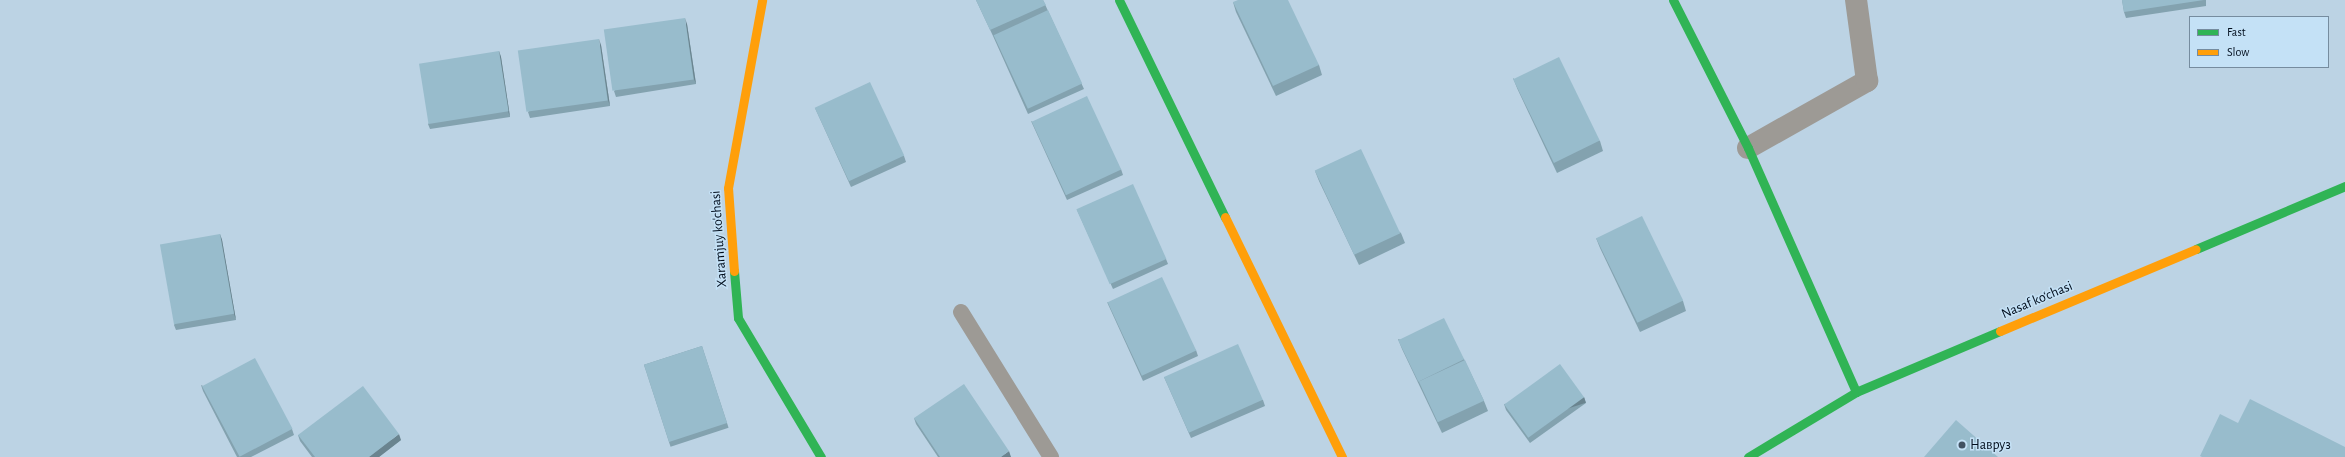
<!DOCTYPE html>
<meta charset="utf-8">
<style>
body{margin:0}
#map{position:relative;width:2345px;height:457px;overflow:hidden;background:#bcd3e4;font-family:"Alegreya Sans",sans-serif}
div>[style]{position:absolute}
.lane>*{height:16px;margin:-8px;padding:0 8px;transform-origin:8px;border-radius:8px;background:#9d9a95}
.street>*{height:22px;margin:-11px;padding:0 11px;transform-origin:11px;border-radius:11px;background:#9d9a95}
.fast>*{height:9px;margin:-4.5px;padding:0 4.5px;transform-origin:4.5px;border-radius:4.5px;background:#30b455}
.slow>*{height:9px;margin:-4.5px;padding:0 4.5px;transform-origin:4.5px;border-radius:4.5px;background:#ff9f0a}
.wall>*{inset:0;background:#83a2af;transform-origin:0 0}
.shaded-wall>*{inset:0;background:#6a848f;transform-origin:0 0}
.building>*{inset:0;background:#98bccc;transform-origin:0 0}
.dots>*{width:11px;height:11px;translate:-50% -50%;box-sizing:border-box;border:2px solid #c4e1f6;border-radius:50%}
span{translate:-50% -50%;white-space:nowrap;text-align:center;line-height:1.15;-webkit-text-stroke:3px #c4e1f6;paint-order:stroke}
.street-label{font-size:14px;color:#000d1c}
.poi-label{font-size:14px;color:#000d1c}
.left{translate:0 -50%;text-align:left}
.legend{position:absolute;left:2189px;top:16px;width:140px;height:52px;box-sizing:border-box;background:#c4e1f6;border:1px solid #768c9f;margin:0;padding:5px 7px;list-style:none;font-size:12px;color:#000d1c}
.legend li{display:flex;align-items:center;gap:8px;height:20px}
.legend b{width:20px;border:1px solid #768c9f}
</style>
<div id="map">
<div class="lane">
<i style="left:961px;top:312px;width:171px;rotate:58.2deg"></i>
</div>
<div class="street">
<i style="left:1748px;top:148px;width:137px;rotate:-29.4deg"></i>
<i style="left:1867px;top:81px;width:82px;rotate:-97.7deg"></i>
</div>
<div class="fast">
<i style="left:1119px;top:0;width:242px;rotate:64deg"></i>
<i style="left:1673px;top:0;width:166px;rotate:63.1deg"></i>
<i style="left:1748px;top:148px;width:267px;rotate:66.1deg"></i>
<i style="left:2196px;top:249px;width:162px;rotate:-22.9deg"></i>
<i style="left:734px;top:271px;width:47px;rotate:85.1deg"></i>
<i style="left:738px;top:318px;width:162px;rotate:59.2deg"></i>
<i style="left:1748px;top:457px;width:126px;rotate:-31deg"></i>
<i style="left:1856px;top:392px;width:156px;rotate:-23deg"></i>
</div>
<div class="slow">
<i style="left:1225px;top:217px;width:267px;rotate:64deg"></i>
<i style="left:734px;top:271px;width:83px;rotate:-94.1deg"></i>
<i style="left:728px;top:188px;width:191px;rotate:-79.7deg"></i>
<i style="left:2000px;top:331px;width:212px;rotate:-22.7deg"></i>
</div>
<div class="wall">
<i style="clip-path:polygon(976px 0,1043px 0,1084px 89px,1028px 114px,993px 36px)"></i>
<i style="clip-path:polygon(2122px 0,2206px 0,2206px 6px,2126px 18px,2124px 12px)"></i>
<i style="clip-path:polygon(1233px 2px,1319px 65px,1322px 75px,1276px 96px,1236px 12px)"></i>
<i style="clip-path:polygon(687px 24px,696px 84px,616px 97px,614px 91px)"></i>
<i style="clip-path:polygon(601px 45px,610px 106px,530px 118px,528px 112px)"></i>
<i style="clip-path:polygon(499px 51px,501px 57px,510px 117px,430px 129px,428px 124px)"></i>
<i style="clip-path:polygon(1513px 78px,1600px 141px,1603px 151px,1557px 173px,1517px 88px)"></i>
<i style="clip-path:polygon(815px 108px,904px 156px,906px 162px,851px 187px)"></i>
<i style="clip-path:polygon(1031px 121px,1121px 169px,1123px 175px,1067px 200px)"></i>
<i style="clip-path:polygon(1315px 171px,1401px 233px,1405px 243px,1359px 265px,1319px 181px)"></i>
<i style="clip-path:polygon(1077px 210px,1166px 259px,1168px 264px,1113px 289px)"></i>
<i style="clip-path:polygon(220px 234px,222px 240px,236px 320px,176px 330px,174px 325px)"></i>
<i style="clip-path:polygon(1596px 238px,1683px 301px,1686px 311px,1640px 332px,1600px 248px)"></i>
<i style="clip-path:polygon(1107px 302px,1196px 350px,1198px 356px,1143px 381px)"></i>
<i style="clip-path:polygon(1398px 339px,1464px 359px,1484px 401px,1488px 411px,1442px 433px,1402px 349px)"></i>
<i style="left:702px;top:346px;width:86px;height:61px;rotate:72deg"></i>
<i style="clip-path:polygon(1164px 377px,1263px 400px,1265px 406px,1191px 438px)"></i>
<i style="clip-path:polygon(201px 385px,292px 429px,294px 435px,251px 457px,237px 457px,203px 391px)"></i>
<i style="clip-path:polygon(1584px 397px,1586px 403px,1530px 443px,1506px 410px,1504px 404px)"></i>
<i style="clip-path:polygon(914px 418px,1011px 457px,938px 457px,916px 424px)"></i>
<i style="clip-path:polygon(298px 435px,401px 440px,379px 457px,312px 457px,300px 441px)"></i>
</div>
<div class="shaded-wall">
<i style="clip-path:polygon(685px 18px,687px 24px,696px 84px,694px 79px)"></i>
<i style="clip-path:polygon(599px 39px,601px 45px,610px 106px,608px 100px)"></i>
<i style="clip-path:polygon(499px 51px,501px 57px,510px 117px,508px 111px)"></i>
<i style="clip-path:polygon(220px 234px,222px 240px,236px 320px,234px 314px)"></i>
<i style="left:1584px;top:397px;width:6px;height:69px;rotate:72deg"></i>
<i style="clip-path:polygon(399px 434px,401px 440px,379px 457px,369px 457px)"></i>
<i style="clip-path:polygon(1009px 451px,1011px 457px,1001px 457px)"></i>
</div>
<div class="building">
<i style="clip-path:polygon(976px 0,1043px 0,1046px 5px,990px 30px)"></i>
<i style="clip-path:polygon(1238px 0,1288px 0,1319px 65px,1273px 86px,1233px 2px)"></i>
<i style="clip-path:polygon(2122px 0,2204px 0,2124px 12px)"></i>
<i style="left:1048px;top:10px;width:81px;height:60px;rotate:65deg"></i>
<i style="left:685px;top:18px;width:62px;height:82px;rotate:82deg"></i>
<i style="left:599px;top:39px;width:62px;height:82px;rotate:82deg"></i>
<i style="left:499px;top:51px;width:61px;height:81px;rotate:81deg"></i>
<i style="left:1559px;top:57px;width:93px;height:51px;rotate:64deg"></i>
<i style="left:870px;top:82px;width:81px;height:61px;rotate:65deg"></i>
<i style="left:1087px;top:96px;width:81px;height:61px;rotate:65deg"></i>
<i style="left:1361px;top:149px;width:93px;height:51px;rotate:65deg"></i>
<i style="left:1133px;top:184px;width:82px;height:62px;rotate:66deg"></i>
<i style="left:1642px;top:216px;width:94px;height:51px;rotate:64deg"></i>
<i style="left:220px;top:234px;width:81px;height:61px;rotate:80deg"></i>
<i style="left:1162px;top:277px;width:81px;height:60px;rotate:65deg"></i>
<i style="left:1444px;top:318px;width:46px;height:51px;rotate:64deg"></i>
<i style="left:1238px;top:344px;width:61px;height:81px;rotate:66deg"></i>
<i style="left:702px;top:346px;width:81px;height:61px;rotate:72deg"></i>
<i style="left:255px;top:358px;width:80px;height:60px;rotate:62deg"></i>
<i style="left:1465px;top:360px;width:45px;height:51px;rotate:65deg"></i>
<i style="left:1560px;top:364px;width:41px;height:69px;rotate:54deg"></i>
<i style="clip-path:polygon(964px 384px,1009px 451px,1001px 457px,940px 457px,914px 418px)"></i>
<i style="clip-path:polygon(363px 386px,399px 434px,369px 457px,315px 457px,298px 435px)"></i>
<i style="clip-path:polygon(2250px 399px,2345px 447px,2345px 457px,2202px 457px,2200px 456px,2220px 414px,2238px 423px)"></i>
<i style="clip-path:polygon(1956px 420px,1998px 457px,1924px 457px)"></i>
</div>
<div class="dots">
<i style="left:1962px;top:445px;background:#425262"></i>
</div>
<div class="street-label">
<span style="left:719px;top:239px;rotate:-94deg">Xaramjuy ko'chasi</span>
<span style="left:2037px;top:300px;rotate:-23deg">Nasaf ko‘chasi</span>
</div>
<div class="poi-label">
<span class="left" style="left:1970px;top:445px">Навруз</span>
</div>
<ul class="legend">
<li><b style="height:5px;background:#30b455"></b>Fast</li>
<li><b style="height:5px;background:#ff9f0a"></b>Slow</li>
</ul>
</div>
